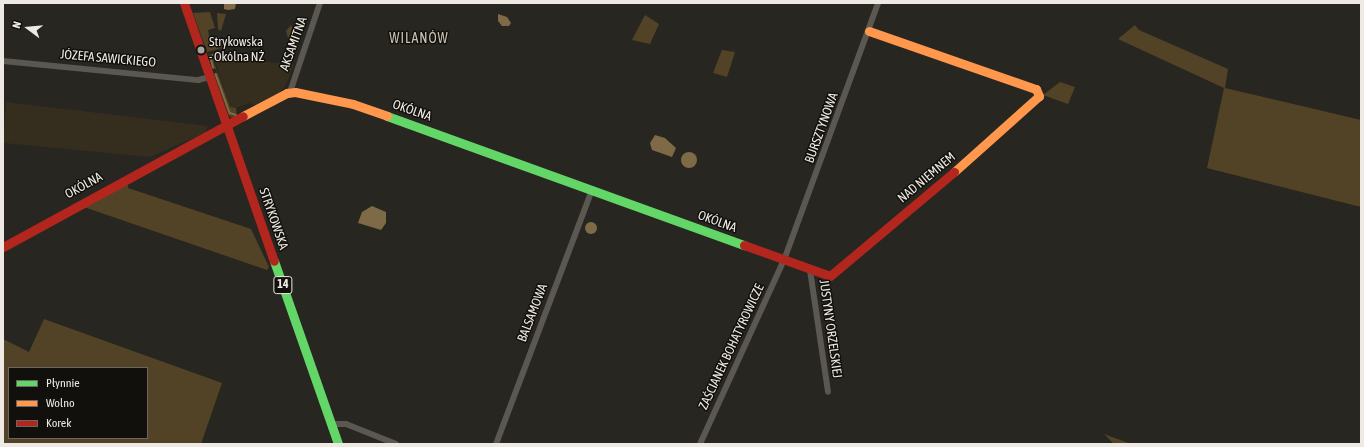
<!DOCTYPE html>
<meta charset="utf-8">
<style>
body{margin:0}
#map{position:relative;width:1364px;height:447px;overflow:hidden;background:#282620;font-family:"Asap Condensed",sans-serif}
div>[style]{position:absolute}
.built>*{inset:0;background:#352d1e}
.green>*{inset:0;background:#524326}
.water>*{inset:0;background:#7e6a46}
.round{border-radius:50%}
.stream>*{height:1.5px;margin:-0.75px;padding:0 0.75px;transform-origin:0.75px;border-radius:0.75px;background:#7e6a46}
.street>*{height:6px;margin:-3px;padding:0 3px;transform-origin:3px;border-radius:3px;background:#5b5751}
.fast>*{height:9px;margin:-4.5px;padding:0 4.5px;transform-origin:4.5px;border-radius:4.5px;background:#63d668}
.slow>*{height:9px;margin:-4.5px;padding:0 4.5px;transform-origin:4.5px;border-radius:4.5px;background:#ff974d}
.jam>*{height:9px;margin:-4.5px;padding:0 4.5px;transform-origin:4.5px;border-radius:4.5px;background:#b3261e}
.dots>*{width:11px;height:11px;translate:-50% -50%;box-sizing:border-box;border:2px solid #12100c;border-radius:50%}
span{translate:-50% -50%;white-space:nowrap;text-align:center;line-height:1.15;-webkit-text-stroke:3px #12100c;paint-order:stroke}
.shield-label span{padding:1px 3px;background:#12100c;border:1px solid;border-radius:3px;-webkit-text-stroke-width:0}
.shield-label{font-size:12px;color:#eeeae3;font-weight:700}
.poi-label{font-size:13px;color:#eeeae3}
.left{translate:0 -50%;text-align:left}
.street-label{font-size:13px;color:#eeeae3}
.neighbourhood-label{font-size:14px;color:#cac3b6;letter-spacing:1px}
.frame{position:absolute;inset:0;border:4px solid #eeeae3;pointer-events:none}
.legend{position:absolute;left:8px;top:367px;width:140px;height:72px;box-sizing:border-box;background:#12100c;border:1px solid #6a6762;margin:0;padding:5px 7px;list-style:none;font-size:12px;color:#eeeae3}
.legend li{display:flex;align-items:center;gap:8px;height:20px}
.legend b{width:20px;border:1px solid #6a6762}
.north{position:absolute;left:8px;top:8px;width:40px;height:40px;-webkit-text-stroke:3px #12100c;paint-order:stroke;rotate:286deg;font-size:11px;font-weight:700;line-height:16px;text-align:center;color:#eeeae3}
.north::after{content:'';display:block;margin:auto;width:14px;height:18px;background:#eeeae3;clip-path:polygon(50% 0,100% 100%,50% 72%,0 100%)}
</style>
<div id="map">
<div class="built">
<i style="clip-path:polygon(214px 58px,294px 64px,286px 85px,278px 94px,254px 105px,249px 103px,236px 108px,230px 107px)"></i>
<i style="clip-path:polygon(6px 102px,208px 126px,205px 133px,150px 157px,3px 143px)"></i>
</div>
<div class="green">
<i style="clip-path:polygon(210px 12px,215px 28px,208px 30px,209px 36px,220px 37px,222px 48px,207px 52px,193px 13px)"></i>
<i style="clip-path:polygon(217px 13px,226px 14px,221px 31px,218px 29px)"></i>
<i style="clip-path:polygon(645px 15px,659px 24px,650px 44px,632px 40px)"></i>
<i style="clip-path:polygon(291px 25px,296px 37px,292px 39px,288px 38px,286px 31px)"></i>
<i style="clip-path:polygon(1135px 25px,1139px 30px,1228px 69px,1225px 88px,1361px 120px,1361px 207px,1207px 168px,1224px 88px,1118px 39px)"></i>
<i style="clip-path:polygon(722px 50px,735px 52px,727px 77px,713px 73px)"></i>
<i style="clip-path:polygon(223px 52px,224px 58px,213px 60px,230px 107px,236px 108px,237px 116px,232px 118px,229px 116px,214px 74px,217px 73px,216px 69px,213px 69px,208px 55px)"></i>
<i style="clip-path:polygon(1060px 82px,1075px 87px,1068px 104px,1043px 95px)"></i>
<i style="clip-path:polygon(128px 181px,128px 188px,251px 229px,269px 267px,267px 270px,81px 206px)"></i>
<i style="clip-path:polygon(evenodd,44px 319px,222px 383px,201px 444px,3px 444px,3px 339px,29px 352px,44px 319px,9px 368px,147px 368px,147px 438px,9px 438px,9px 368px)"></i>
<i style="clip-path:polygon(1104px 434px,1131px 444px,1114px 444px)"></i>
</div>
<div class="water">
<i style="clip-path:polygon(224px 3px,236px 3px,235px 9px,228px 10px,224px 9px)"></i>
<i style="clip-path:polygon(498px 14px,507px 17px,511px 23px,509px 26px,502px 26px,498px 21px)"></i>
<i style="clip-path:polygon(655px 135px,665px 138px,676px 148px,672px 157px,652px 150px,650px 143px)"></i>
<i class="round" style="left:681px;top:152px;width:16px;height:16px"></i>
<i style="clip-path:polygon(372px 206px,386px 212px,386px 223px,381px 230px,358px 223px,362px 212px)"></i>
<i class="round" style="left:585px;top:222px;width:12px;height:12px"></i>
</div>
<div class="stream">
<i style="left:213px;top:68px;width:9px;rotate:-103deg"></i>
<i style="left:211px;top:59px;width:4px;rotate:-63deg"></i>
<i style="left:216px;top:74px;width:41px;rotate:70.3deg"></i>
<i style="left:230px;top:113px;width:6px;rotate:18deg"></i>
</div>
<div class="street">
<i style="left:3px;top:61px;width:196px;rotate:5.6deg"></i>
<i style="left:198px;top:80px;width:12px;rotate:-14deg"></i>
<i style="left:290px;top:92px;width:94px;rotate:-71.4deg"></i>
<i style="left:810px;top:270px;width:123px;rotate:81.6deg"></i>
<i style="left:331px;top:424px;width:15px"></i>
<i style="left:346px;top:424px;width:54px;rotate:21.8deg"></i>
<i style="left:496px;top:444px;width:272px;rotate:-69.3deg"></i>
<i style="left:700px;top:444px;width:202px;rotate:-65.5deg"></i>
<i style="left:784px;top:260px;width:274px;rotate:-69.9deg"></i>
</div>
<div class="fast">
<i style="left:387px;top:116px;width:380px;rotate:19.9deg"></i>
<i style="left:274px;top:261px;width:194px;rotate:70.7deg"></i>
</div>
<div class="slow">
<i style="left:869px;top:31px;width:177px;rotate:19.2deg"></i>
<i style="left:1036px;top:89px;width:8px;rotate:67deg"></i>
<i style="left:1039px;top:96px;width:114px;rotate:138.2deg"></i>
<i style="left:243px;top:116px;width:50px;rotate:-27.6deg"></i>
<i style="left:287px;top:93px;width:8px;rotate:-7deg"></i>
<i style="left:295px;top:92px;width:59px;rotate:11.7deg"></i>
<i style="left:353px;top:104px;width:36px;rotate:19deg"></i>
</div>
<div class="jam">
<i style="left:184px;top:3px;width:273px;rotate:70.8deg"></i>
<i style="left:744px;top:245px;width:91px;rotate:19.8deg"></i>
<i style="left:830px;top:276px;width:162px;rotate:-40deg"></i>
<i style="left:3px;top:247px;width:273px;rotate:-28.6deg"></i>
</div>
<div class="dots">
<i style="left:201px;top:50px;background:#a9a59f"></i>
</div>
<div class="shield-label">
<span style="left:283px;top:285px">14</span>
</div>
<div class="poi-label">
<span class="left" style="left:209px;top:50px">Strykowska<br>- Okólna NŻ</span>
</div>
<div class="street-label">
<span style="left:294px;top:44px;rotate:-70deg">AKSAMITNA</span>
<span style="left:108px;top:59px;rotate:5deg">JÓZEFA SAWICKIEGO</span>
<span style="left:412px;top:111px;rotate:19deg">OKÓLNA</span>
<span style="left:822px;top:128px;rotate:-70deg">BURSZTYNOWA</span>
<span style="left:927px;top:178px;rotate:-40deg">NAD NIEMNEM</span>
<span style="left:84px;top:186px;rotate:-29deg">OKÓLNA</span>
<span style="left:273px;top:219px;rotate:71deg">STRYKOWSKA</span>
<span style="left:717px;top:222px;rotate:20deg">OKÓLNA</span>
<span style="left:533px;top:313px;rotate:-69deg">BALSAMOWA</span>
<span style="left:830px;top:329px;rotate:82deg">JUSTYNY ORZELSKIEJ</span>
<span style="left:732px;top:347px;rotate:-65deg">ZAŚCIANEK BOHATYROWICZE</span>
</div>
<div class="neighbourhood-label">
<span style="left:419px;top:38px">WILANÓW</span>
</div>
<div class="frame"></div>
<ul class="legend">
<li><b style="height:5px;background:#63d668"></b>Płynnie</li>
<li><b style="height:5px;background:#ff974d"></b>Wolno</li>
<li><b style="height:5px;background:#b3261e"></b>Korek</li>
</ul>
<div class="north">N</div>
</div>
